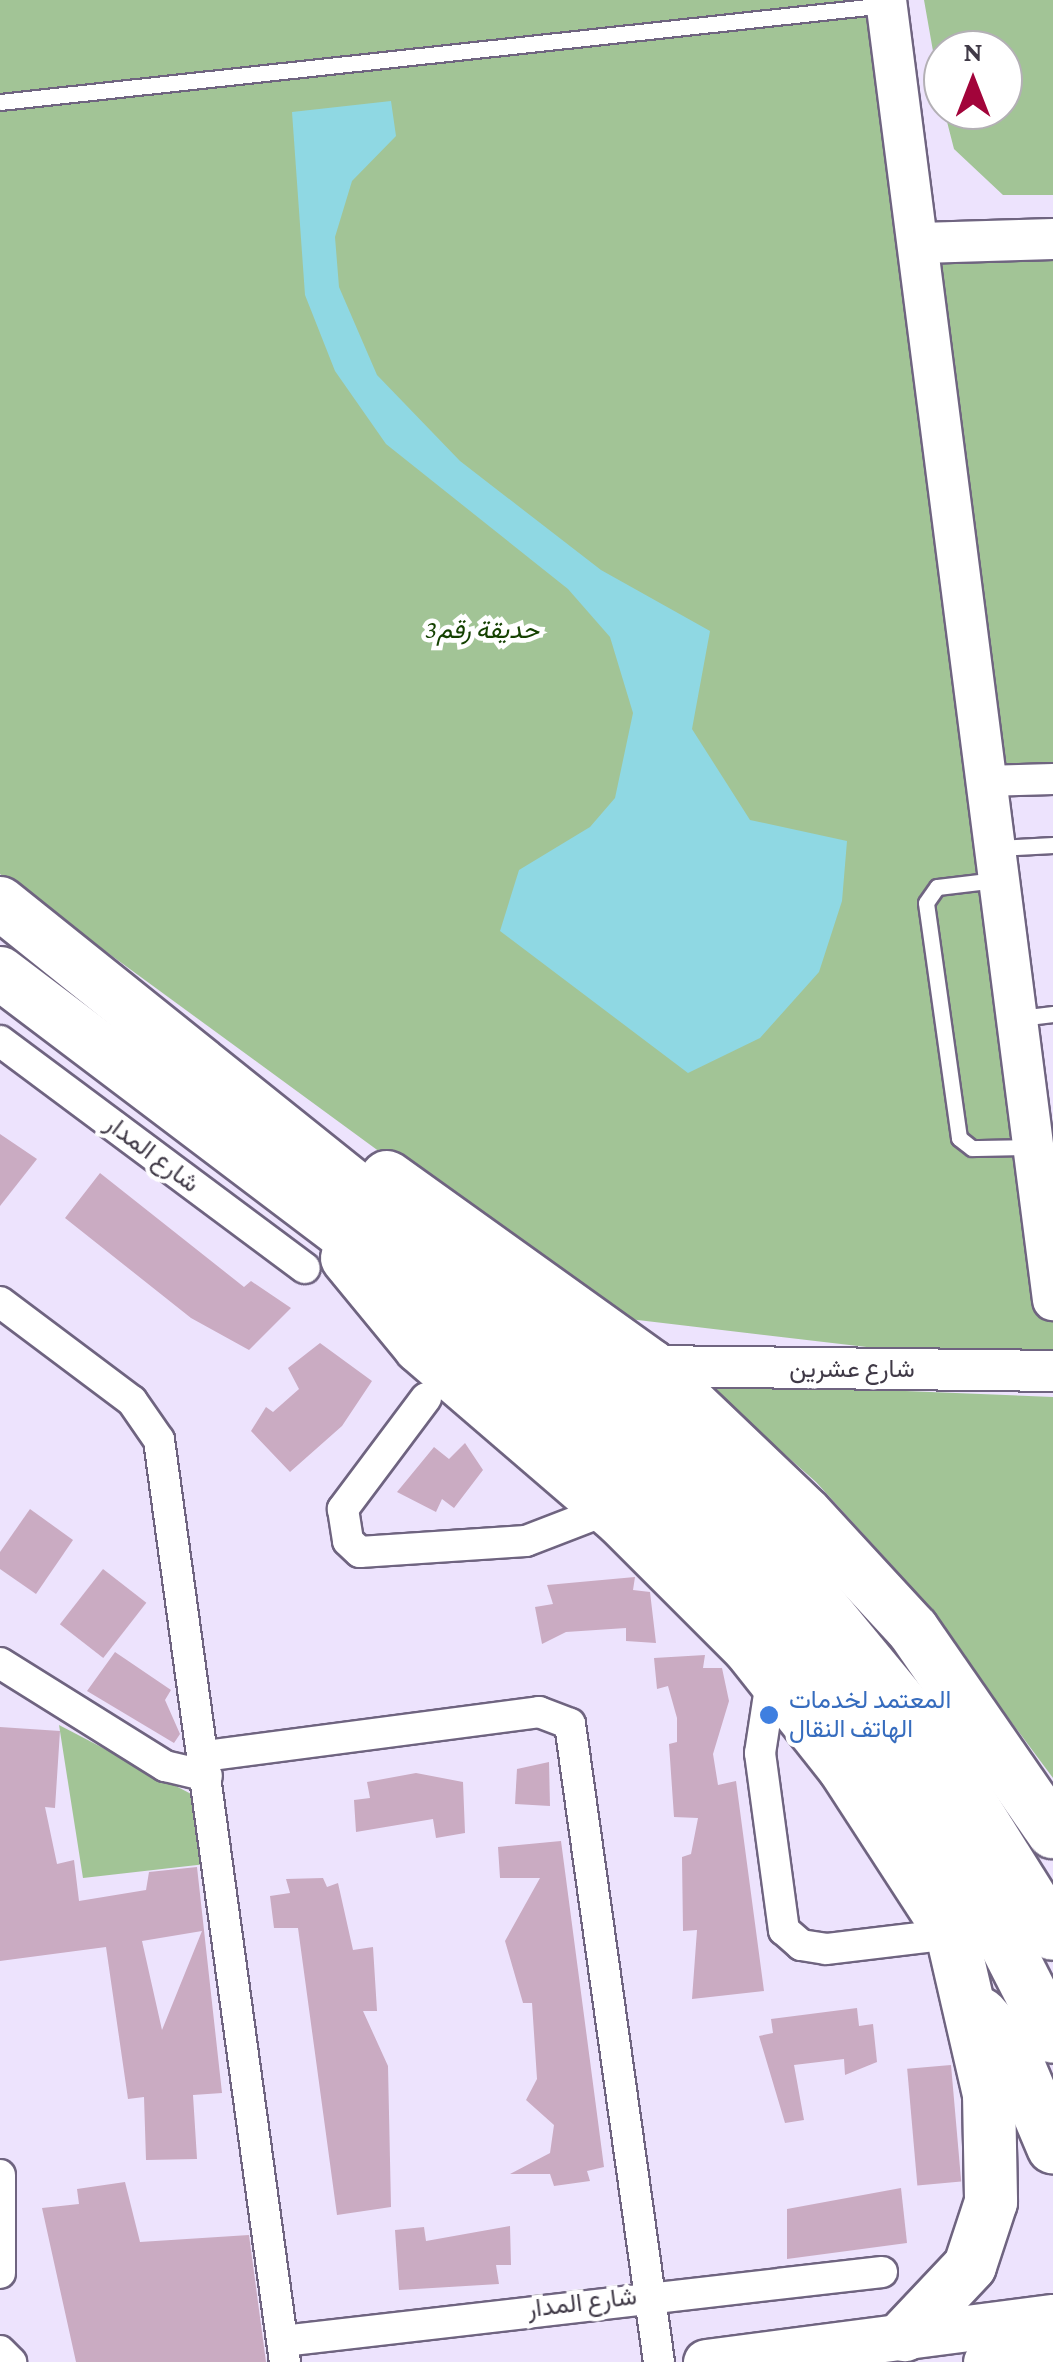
<!DOCTYPE html>
<meta charset="utf-8">
<style>
body{margin:0}
#map{position:relative;width:1053px;height:2362px;overflow:hidden;background:#ede3fd;font-family:"Crimson Pro",Vazirmatn,serif}
div>[style]{position:absolute}
.green>*{inset:0;background:#a2c496}
.water>*{inset:0;background:#8fd8e3}
.building>*{inset:0;background:#caabc2;transform-origin:0 0}
.roads{filter:drop-shadow(2px 0 #6f6480) drop-shadow(-2px 0 #6f6480) drop-shadow(0 2px #6f6480) drop-shadow(0 -2px #6f6480)}
.lane>*{height:15px;margin:-7.5px;padding:0 7.5px;transform-origin:7.5px;border-radius:7.5px;background:#fff}
.street>*{height:30px;margin:-15px;padding:0 15px;transform-origin:15px;border-radius:15px;background:#fff}
.secondary>*{height:40px;margin:-20px;padding:0 20px;transform-origin:20px;border-radius:20px;background:#fff}
.primary>*{height:45px;margin:-22.5px;padding:0 22.5px;transform-origin:22.5px;border-radius:22.5px;background:#fff}
.highway>*{height:52px;margin:-26px;padding:0 26px;transform-origin:26px;border-radius:26px;background:#fff}
.dots>*{width:28px;height:28px;translate:-50% -50%;box-sizing:border-box;border:5px solid #fff;border-radius:50%}
span{translate:-50% -50%;white-space:nowrap;text-align:center;line-height:1.15;-webkit-text-stroke:9px #fff;paint-order:stroke}
.park-label{font-size:25px;color:#144100;font-style:italic}
.street-label{font-size:25px;color:#403a47}
.shop-label{font-size:25px;color:#366cbe}
.left{translate:0 -50%;text-align:left}
.north{position:absolute;left:923px;top:30px;width:100px;height:100px;box-sizing:border-box;background:#fff;border:2px solid #b3b0b5;border-radius:50%;rotate:0deg;font-size:28px;font-weight:700;line-height:40px;text-align:center;color:#403a47}
.north::after{content:'';display:block;margin:auto;width:35px;height:45px;background:#a2043a;clip-path:polygon(50% 0,100% 100%,50% 72%,0 100%)}
</style>
<div id="map">
<div class="green">
<i style="clip-path:polygon(0 0,886px 0,921px 243px,1053px 239px,1053px 779px,986px 781px,1053px 1299px,1053px 1369px,604px 1316px,0 874px)"></i>
<i style="clip-path:polygon(924px 0,1053px 0,1053px 195px,1003px 195px,954px 149px,944px 110px,1003px 110px,1003px 50px,943px 50px,943px 108px)"></i>
<i style="clip-path:polygon(704px 1383px,1053px 1397px,1053px 1778px,908px 1583px,816px 1482px)"></i>
<i style="clip-path:polygon(59px 1725px,195px 1796px,206px 1864px,83px 1878px)"></i>
</div>
<div class="water">
<i style="clip-path:polygon(391px 101px,396px 136px,352px 181px,335px 237px,339px 287px,377px 375px,460px 461px,601px 570px,710px 631px,692px 729px,750px 820px,847px 841px,842px 901px,819px 972px,760px 1038px,688px 1073px,500px 931px,519px 870px,590px 827px,615px 798px,633px 713px,610px 637px,568px 589px,386px 444px,335px 371px,305px 295px,292px 112px)"></i>
</div>
<div class="building">
<i style="clip-path:polygon(0 1134px,37px 1159px,0 1206px)"></i>
<i style="clip-path:polygon(100px 1173px,244px 1287px,251px 1281px,291px 1308px,249px 1350px,191px 1318px,65px 1218px)"></i>
<i style="clip-path:polygon(320px 1343px,372px 1381px,342px 1426px,290px 1472px,251px 1431px,266px 1407px,273px 1412px,299px 1389px,288px 1368px)"></i>
<i style="clip-path:polygon(465px 1443px,483px 1470px,454px 1508px,442px 1499px,436px 1512px,397px 1492px,434px 1447px,449px 1459px)"></i>
<i style="clip-path:polygon(30px 1509px,73px 1540px,36px 1594px,0 1569px,0 1552px)"></i>
<i style="left:103px;top:1569px;width:55px;height:70px;rotate:38deg"></i>
<i style="clip-path:polygon(635px 1577px,633px 1590px,650px 1592px,656px 1643px,626px 1641px,626px 1628px,566px 1632px,542px 1644px,535px 1607px,553px 1604px,547px 1585px)"></i>
<i style="clip-path:polygon(115px 1652px,171px 1690px,165px 1700px,180px 1734px,174px 1743px,87px 1691px)"></i>
<i style="clip-path:polygon(705px 1655px,703px 1668px,722px 1668px,729px 1701px,713px 1754px,718px 1785px,736px 1781px,764px 1991px,692px 1999px,697px 1930px,683px 1931px,682px 1857px,691px 1854px,698px 1818px,674px 1817px,669px 1744px,677px 1742px,677px 1718px,668px 1686px,657px 1689px,654px 1658px)"></i>
<i style="clip-path:polygon(evenodd,0 1727px,60px 1731px,55px 1808px,45px 1807px,57px 1864px,74px 1860px,79px 1901px,146px 1890px,149px 1872px,197px 1867px,222px 2093px,193px 2095px,197px 2159px,146px 2160px,144px 2097px,128px 2099px,106px 1947px,0 1961px,0 1727px,202px 1931px,162px 2030px,142px 1941px,202px 1931px)"></i>
<i style="clip-path:polygon(549px 1762px,550px 1806px,515px 1804px,517px 1769px)"></i>
<i style="clip-path:polygon(416px 1773px,463px 1782px,465px 1833px,436px 1838px,433px 1819px,356px 1832px,354px 1800px,370px 1798px,367px 1782px)"></i>
<i style="clip-path:polygon(561px 1841px,604px 2167px,587px 2171px,590px 2181px,554px 2186px,550px 2174px,510px 2174px,550px 2153px,554px 2125px,526px 2100px,537px 2079px,532px 2003px,523px 2003px,505px 1941px,540px 1878px,500px 1878px,498px 1847px)"></i>
<i style="clip-path:polygon(323px 1878px,327px 1887px,338px 1883px,353px 1950px,373px 1947px,377px 2011px,363px 2011px,388px 2066px,391px 2207px,337px 2215px,298px 1928px,274px 1928px,270px 1896px,290px 1893px,286px 1879px)"></i>
<i style="clip-path:polygon(857px 2008px,859px 2026px,873px 2024px,877px 2062px,845px 2075px,844px 2059px,794px 2065px,804px 2120px,785px 2123px,759px 2036px,773px 2033px,771px 2019px)"></i>
<i style="left:951px;top:2065px;width:117px;height:44px;rotate:85deg"></i>
<i style="clip-path:polygon(125px 2182px,140px 2242px,249px 2235px,266px 2362px,76px 2362px,42px 2208px,79px 2204px,77px 2189px)"></i>
<i style="clip-path:polygon(901px 2188px,907px 2243px,787px 2259px,787px 2209px)"></i>
<i style="clip-path:polygon(510px 2226px,511px 2265px,496px 2265px,499px 2284px,399px 2290px,395px 2230px,424px 2227px,426px 2241px)"></i>
</div>
<div class="roads">
<div class="lane">
<i style="left:0;top:102px;width:891px;rotate:-6.25deg"></i>
<i style="left:998px;top:848px;width:55px;rotate:-3.1deg"></i>
<i style="left:996px;top:880px;width:59px;rotate:173.2deg"></i>
<i style="left:937px;top:887px;width:19px;rotate:125deg"></i>
<i style="left:926px;top:903px;width:237px;rotate:82deg"></i>
<i style="left:959px;top:1138px;width:16px;rotate:38deg"></i>
<i style="left:972px;top:1148px;width:57px;rotate:-1deg"></i>
<i style="left:1020px;top:1018px;width:33px;rotate:-7deg"></i>
</div>
<div class="street">
<i style="left:985px;top:781px;width:68px;rotate:-1.7deg"></i>
<i style="left:0;top:1041px;width:380px;rotate:36.7deg"></i>
<i style="left:0;top:1302px;width:165px;rotate:36.9deg"></i>
<i style="left:132px;top:1401px;width:47px;rotate:55.3deg"></i>
<i style="left:159px;top:1440px;width:931px;rotate:82.22deg"></i>
<i style="left:426px;top:1398px;width:139px;rotate:126.8deg"></i>
<i style="left:343px;top:1509px;width:32px;rotate:81deg"></i>
<i style="left:348px;top:1541px;width:16px;rotate:43deg"></i>
<i style="left:360px;top:1552px;width:166px;rotate:-3.8deg"></i>
<i style="left:526px;top:1541px;width:89px;rotate:-21.1deg"></i>
<i style="left:0;top:1663px;width:195px;rotate:32deg"></i>
<i style="left:165px;top:1766px;width:43px;rotate:13.4deg"></i>
<i style="left:772px;top:1675px;width:79px;rotate:98.7deg"></i>
<i style="left:760px;top:1753px;width:179px;rotate:82.3deg"></i>
<i style="left:784px;top:1930px;width:23px;rotate:41deg"></i>
<i style="left:801px;top:1945px;width:25px;rotate:9deg"></i>
<i style="left:826px;top:1949px;width:127px;rotate:-6.8deg"></i>
<i style="left:205px;top:1756px;width:337px;rotate:-7.5deg"></i>
<i style="left:539px;top:1712px;width:33px;rotate:21deg"></i>
<i style="left:570px;top:1724px;width:644px;rotate:82.06deg"></i>
<i style="left:0;top:2175px;width:98px;rotate:90deg"></i>
<i style="left:283px;top:2341px;width:603px;rotate:-6.57deg"></i>
<i style="left:0;top:2351px;width:16px;rotate:45deg"></i>
</div>
<div class="secondary">
<i style="left:886px;top:0;width:1311px;rotate:82.68deg"></i>
<i style="left:921px;top:243px;width:132px;rotate:-1.7deg"></i>
<i style="left:651px;top:1366px;width:402px;rotate:0.7deg"></i>
</div>
<div class="primary">
<i style="left:706px;top:2362px;width:350px;rotate:-7.4deg"></i>
<i style="left:986px;top:2362px;width:67px;rotate:-6deg"></i>
</div>
<div class="highway">
<i style="left:0;top:903px;width:815px;rotate:38.73deg"></i>
<i style="left:636px;top:1413px;width:151px;rotate:42.9deg"></i>
<i style="left:747px;top:1516px;width:288px;rotate:50.5deg"></i>
<i style="left:930px;top:1738px;width:231px;rotate:57.9deg"></i>
<i style="left:0;top:973px;width:479px;rotate:37.1deg"></i>
<i style="left:382px;top:1262px;width:374px;rotate:39.5deg"></i>
<i style="left:671px;top:1500px;width:298px;rotate:48.7deg"></i>
<i style="left:868px;top:1724px;width:206px;rotate:56.7deg"></i>
<i style="left:981px;top:1896px;width:158px;rotate:62.9deg"></i>
<i style="left:387px;top:1177px;width:325px;rotate:35.6deg"></i>
<i style="left:651px;top:1366px;width:213px;rotate:43.7deg"></i>
<i style="left:805px;top:1513px;width:159px;rotate:47.3deg"></i>
<i style="left:913px;top:1630px;width:246px;rotate:55.3deg"></i>
<i style="left:347px;top:1258px;width:115px;rotate:50.6deg"></i>
<i style="left:420px;top:1347px;width:265px;rotate:40.7deg"></i>
<i style="left:621px;top:1520px;width:181px;rotate:45deg"></i>
<i style="left:749px;top:1648px;width:153px;rotate:51.6deg"></i>
<i style="left:844px;top:1768px;width:198px;rotate:57deg"></i>
<i style="left:952px;top:1934px;width:164px;rotate:77deg"></i>
<i style="left:989px;top:2094px;width:108px;rotate:88.9deg"></i>
<i style="left:991px;top:2202px;width:67px;rotate:108.2deg"></i>
<i style="left:970px;top:2266px;width:95px;rotate:133.3deg"></i>
<i style="left:981px;top:2014px;width:45px;rotate:48.6deg"></i>
<i style="left:1011px;top:2048px;width:108px;rotate:67deg"></i>
<i style="left:993px;top:2361px;width:8px;rotate:7deg"></i>
</div>
</div>
<div class="dots">
<i style="left:769px;top:1715px;background:#3f7fe0"></i>
</div>
<div class="park-label">
<span style="left:482px;top:630px">حديقة رقم3</span>
</div>
<div class="street-label">
<span style="left:152px;top:1154px;rotate:37deg">شارع المدار</span>
<span style="left:852px;top:1369px">شارع عشرين</span>
<span style="left:582px;top:2303px;rotate:-7deg">شارع المدار</span>
</div>
<div class="shop-label">
<span class="left" style="left:789px;top:1715px">المعتمد لخدمات<br>الهاتف النقال</span>
</div>
<div class="north">N</div>
</div>
